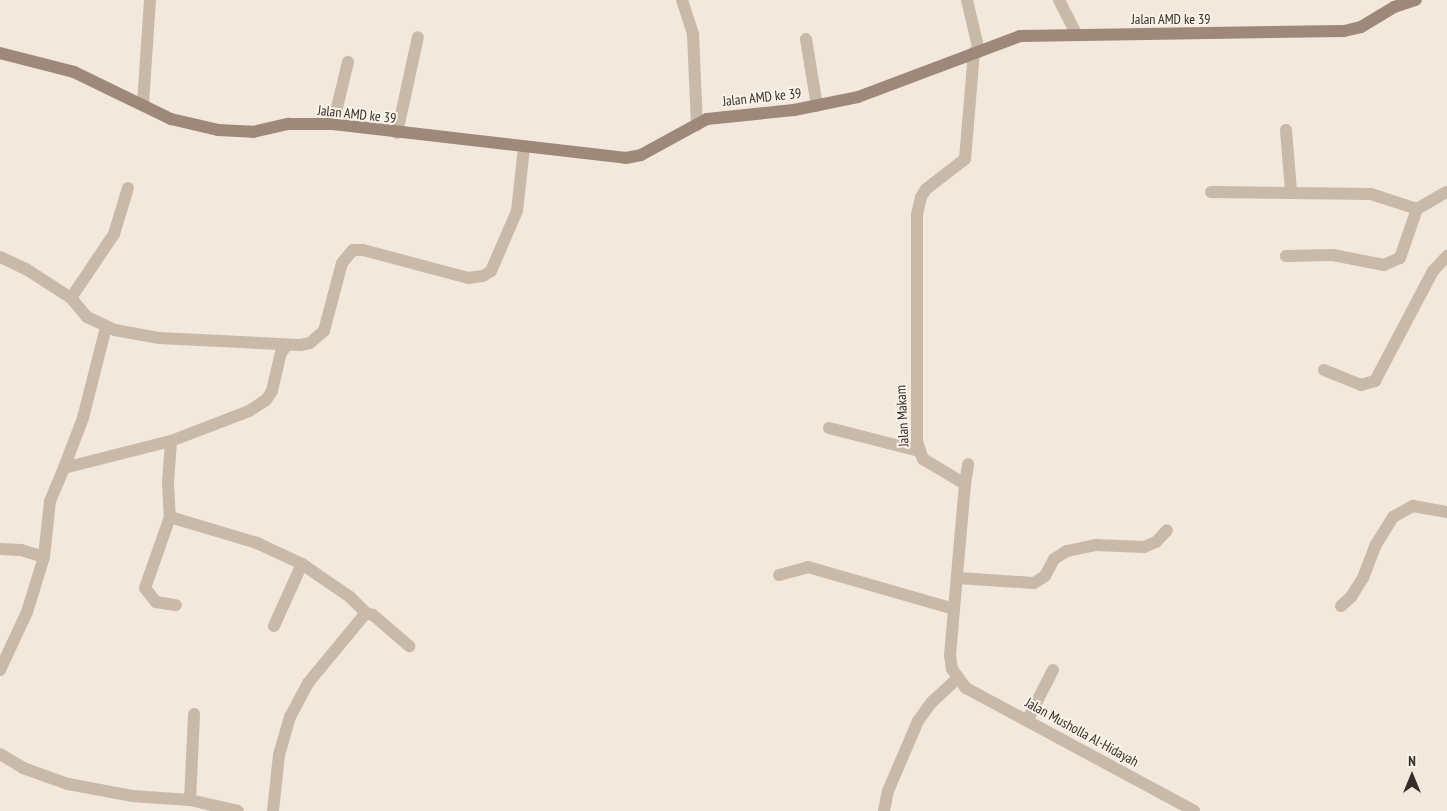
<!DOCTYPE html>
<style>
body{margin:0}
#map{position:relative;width:1447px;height:811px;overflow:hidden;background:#f2e8dc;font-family:"PT Sans Narrow",sans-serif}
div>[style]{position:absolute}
.street>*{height:12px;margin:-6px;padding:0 6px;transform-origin:6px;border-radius:6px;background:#c9b9a8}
.secondary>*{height:12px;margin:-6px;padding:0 6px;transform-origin:6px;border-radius:6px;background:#9d8879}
span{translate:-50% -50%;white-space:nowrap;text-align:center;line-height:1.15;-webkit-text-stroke:4px #f9f2e8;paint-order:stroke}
.street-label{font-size:14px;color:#362d28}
.north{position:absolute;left:1387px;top:751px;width:50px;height:50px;-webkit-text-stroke:4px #f9f2e8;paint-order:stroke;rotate:0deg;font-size:14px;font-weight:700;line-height:20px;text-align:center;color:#362d28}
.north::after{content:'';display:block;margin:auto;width:18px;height:22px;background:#362d28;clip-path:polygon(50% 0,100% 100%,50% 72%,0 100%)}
</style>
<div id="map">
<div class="street">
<i style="left:682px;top:0;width:36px;rotate:72deg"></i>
<i style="left:693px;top:34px;width:91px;rotate:87.5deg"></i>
<i style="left:967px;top:0;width:52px;rotate:76.8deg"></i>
<i style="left:1059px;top:0;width:38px;rotate:63deg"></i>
<i style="left:806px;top:39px;width:68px;rotate:80.7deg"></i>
<i style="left:974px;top:52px;width:107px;rotate:94.8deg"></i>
<i style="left:965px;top:159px;width:49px;rotate:142.4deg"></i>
<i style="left:926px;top:189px;width:9px;rotate:122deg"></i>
<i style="left:921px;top:197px;width:18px;rotate:103deg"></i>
<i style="left:917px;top:215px;width:226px;rotate:90deg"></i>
<i style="left:917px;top:441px;width:19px;rotate:72deg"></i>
<i style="left:923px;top:459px;width:49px;rotate:30.8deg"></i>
<i style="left:965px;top:484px;width:172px;rotate:95deg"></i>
<i style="left:950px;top:655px;width:14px;rotate:82deg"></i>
<i style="left:952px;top:669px;width:24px;rotate:54deg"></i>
<i style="left:966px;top:688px;width:259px;rotate:28.3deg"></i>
<i style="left:143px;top:103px;width:103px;rotate:-86.1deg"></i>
<i style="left:333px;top:124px;width:64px;rotate:-76.4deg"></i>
<i style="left:1286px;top:130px;width:61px;rotate:85.3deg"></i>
<i style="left:397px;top:133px;width:98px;rotate:-77.7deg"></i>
<i style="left:1211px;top:192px;width:160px;rotate:0.7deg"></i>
<i style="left:1371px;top:194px;width:48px;rotate:18.1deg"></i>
<i style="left:1417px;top:209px;width:34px;rotate:-30deg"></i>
<i style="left:1286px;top:256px;width:47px;rotate:-1.2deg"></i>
<i style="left:1333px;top:255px;width:52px;rotate:11.1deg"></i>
<i style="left:1384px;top:265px;width:17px;rotate:-24deg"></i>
<i style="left:1400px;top:258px;width:52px;rotate:-70.9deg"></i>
<i style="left:0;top:257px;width:29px;rotate:25deg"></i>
<i style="left:26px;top:269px;width:54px;rotate:32.8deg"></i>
<i style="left:71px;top:298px;width:25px;rotate:50deg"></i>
<i style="left:87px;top:317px;width:31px;rotate:25deg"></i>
<i style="left:115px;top:330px;width:45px;rotate:10.3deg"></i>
<i style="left:159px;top:338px;width:141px;rotate:2.8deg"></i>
<i style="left:300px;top:345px;width:10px;rotate:-11deg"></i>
<i style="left:310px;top:343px;width:18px;rotate:-41deg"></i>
<i style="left:324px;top:331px;width:70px;rotate:-75.2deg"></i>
<i style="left:342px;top:263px;width:17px;rotate:-50deg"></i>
<i style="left:353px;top:250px;width:10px"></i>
<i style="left:363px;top:250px;width:109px;rotate:14.9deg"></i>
<i style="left:468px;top:278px;width:15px;rotate:-8deg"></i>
<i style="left:483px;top:276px;width:9px;rotate:-32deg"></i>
<i style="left:491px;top:271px;width:65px;rotate:-66.6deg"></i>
<i style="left:517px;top:211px;width:63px;rotate:-83.7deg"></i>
<i style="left:71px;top:298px;width:77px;rotate:-56.1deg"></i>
<i style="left:114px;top:234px;width:48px;rotate:-73.1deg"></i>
<i style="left:1324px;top:370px;width:40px;rotate:22deg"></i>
<i style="left:1361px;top:385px;width:15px;rotate:-16deg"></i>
<i style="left:1375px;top:381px;width:124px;rotate:-62.2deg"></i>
<i style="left:1433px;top:271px;width:21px;rotate:-47deg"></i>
<i style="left:829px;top:428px;width:93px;rotate:14.3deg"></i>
<i style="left:171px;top:441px;width:42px;rotate:94.1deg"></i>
<i style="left:168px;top:483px;width:34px;rotate:87deg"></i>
<i style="left:170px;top:517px;width:75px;rotate:109.4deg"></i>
<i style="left:145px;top:588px;width:18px;rotate:52deg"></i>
<i style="left:156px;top:602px;width:20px;rotate:9deg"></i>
<i style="left:64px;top:468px;width:53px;rotate:-69.2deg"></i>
<i style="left:83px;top:418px;width:94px;rotate:-75.8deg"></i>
<i style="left:965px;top:484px;width:20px;rotate:-81deg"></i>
<i style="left:170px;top:517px;width:91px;rotate:16.6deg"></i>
<i style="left:257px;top:543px;width:50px;rotate:25deg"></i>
<i style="left:302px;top:564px;width:58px;rotate:34.5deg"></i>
<i style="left:350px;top:597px;width:23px;rotate:45deg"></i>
<i style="left:366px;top:613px;width:7px;rotate:16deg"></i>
<i style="left:373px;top:615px;width:48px;rotate:40.7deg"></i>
<i style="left:0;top:549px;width:21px;rotate:3deg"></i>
<i style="left:21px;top:550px;width:24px;rotate:17deg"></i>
<i style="left:779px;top:575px;width:30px;rotate:-15deg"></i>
<i style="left:808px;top:567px;width:152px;rotate:16deg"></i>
<i style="left:958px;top:578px;width:76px;rotate:3.8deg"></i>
<i style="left:1034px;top:583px;width:13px;rotate:-32deg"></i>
<i style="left:1045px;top:576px;width:19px;rotate:-62deg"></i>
<i style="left:1054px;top:559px;width:15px;rotate:-32deg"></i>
<i style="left:1067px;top:551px;width:30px;rotate:-12deg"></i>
<i style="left:1096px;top:545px;width:48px;rotate:2.4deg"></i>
<i style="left:1144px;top:547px;width:13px;rotate:-23deg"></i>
<i style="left:1156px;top:542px;width:16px;rotate:-47deg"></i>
<i style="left:1341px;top:606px;width:13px;rotate:-42deg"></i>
<i style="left:1351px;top:597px;width:22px;rotate:-58deg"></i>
<i style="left:1363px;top:578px;width:34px;rotate:-69deg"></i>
<i style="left:1375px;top:546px;width:34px;rotate:-58deg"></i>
<i style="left:1393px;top:517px;width:23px;rotate:-29deg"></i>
<i style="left:1413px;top:506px;width:35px;rotate:10deg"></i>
<i style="left:274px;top:626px;width:68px;rotate:-65.7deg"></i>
<i style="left:0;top:670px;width:64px;rotate:-65deg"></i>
<i style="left:27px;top:612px;width:58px;rotate:-72.8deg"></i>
<i style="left:44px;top:557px;width:56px;rotate:-83.9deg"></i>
<i style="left:50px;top:501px;width:36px;rotate:-67deg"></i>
<i style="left:64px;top:468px;width:110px;rotate:-14.2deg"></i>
<i style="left:171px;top:441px;width:84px;rotate:-21deg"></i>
<i style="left:249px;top:411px;width:20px;rotate:-33deg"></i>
<i style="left:266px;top:400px;width:11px;rotate:-56deg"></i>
<i style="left:272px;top:391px;width:39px;rotate:-77deg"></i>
<i style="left:281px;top:353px;width:10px;rotate:-53deg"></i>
<i style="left:1028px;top:719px;width:55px;rotate:-63deg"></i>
<i style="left:0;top:754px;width:27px;rotate:31deg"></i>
<i style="left:23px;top:768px;width:48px;rotate:19.6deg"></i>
<i style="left:68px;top:784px;width:65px;rotate:10.6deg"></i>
<i style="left:132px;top:796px;width:58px;rotate:3.9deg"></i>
<i style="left:190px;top:800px;width:49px;rotate:12.9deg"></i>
<i style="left:190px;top:800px;width:86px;rotate:-87.3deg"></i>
<i style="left:273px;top:811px;width:56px;rotate:-83.9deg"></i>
<i style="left:279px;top:755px;width:40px;rotate:-74deg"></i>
<i style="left:290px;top:717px;width:38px;rotate:-62deg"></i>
<i style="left:308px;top:683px;width:91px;rotate:-50.4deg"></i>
<i style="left:884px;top:811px;width:20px;rotate:-79deg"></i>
<i style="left:888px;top:791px;width:76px;rotate:-66.8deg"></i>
<i style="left:918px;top:721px;width:24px;rotate:-54deg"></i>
<i style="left:932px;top:702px;width:34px;rotate:-43deg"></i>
</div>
<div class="secondary">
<i style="left:0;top:53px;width:76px;rotate:14.4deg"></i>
<i style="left:74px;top:72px;width:108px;rotate:25.9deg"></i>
<i style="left:171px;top:119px;width:48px;rotate:13.2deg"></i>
<i style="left:218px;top:130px;width:35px;rotate:3deg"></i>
<i style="left:253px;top:132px;width:37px;rotate:-13deg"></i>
<i style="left:289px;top:124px;width:44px"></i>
<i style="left:333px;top:124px;width:295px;rotate:6.6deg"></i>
<i style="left:626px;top:158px;width:15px;rotate:-11deg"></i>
<i style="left:641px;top:155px;width:75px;rotate:-28.6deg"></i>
<i style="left:707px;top:119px;width:87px;rotate:-5.9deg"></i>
<i style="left:794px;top:110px;width:65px;rotate:-11.5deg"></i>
<i style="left:858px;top:97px;width:173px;rotate:-20.6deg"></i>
<i style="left:1020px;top:36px;width:324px;rotate:-0.9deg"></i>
<i style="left:1344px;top:31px;width:17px;rotate:-13deg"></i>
<i style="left:1361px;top:27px;width:39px;rotate:-31deg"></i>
<i style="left:1394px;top:7px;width:23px;rotate:-18deg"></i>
</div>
<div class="street-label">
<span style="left:1171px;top:19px">Jalan AMD ke 39</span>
<span style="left:762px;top:97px;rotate:-6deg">Jalan AMD ke 39</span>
<span style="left:357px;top:114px;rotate:6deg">Jalan AMD ke 39</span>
<span style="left:902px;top:416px;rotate:-93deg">Jalan Makam</span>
<span style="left:1082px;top:732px;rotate:29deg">Jalan Musholla Al-Hidayah</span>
</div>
<div class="north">N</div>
</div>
